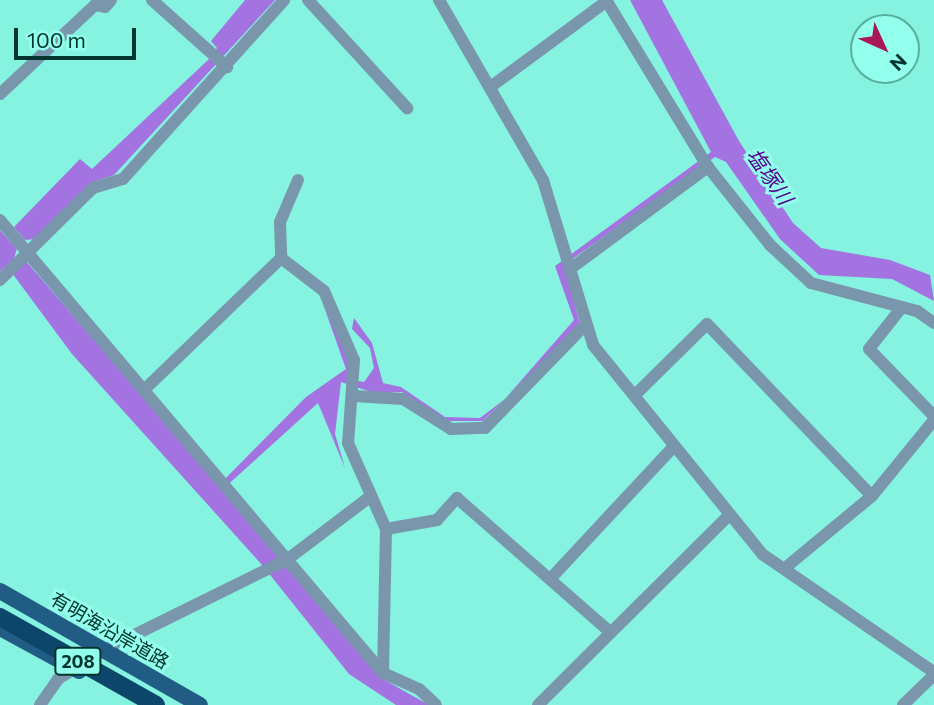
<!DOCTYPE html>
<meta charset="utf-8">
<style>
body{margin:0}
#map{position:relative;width:934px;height:705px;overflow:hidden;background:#86f2e0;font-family:Commissioner,"Noto Sans JP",sans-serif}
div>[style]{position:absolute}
.water>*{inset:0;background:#a373e1}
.minor>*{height:12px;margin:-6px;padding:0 6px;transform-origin:6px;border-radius:6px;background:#7a96ad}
.major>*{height:16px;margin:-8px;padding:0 8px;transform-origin:8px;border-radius:8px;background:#215c84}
.highway-bridge>*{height:18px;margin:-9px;padding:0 9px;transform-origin:9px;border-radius:9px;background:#0c466a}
span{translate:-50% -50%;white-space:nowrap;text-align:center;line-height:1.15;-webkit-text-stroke:6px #93ffed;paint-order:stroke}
.shield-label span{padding:2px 5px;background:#93ffed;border:2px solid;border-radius:5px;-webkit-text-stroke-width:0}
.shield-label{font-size:18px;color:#02352f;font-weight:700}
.street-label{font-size:19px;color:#02352f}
.water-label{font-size:21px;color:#54008f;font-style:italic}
.north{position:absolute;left:850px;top:14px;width:70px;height:70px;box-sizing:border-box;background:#93ffed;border:2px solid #59aea1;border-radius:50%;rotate:135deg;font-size:19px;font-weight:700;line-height:28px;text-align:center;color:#02352f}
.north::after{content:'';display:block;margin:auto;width:24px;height:32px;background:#a81856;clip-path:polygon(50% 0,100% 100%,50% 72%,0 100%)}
.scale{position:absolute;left:14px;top:28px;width:122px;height:32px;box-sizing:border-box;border:4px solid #02352f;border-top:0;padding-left:9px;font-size:21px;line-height:24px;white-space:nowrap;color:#02352f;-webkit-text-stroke:5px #93ffed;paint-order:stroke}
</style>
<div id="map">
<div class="water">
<i style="clip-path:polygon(245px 0,275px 0,114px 175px,96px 181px,36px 239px,25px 240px,14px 227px,80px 159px,92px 169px,208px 60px,217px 48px,211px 41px)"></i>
<i style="clip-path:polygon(630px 0,662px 0,739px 141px,793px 223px,821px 248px,890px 260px,930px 275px,934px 301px,892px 279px,819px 275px,780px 239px,726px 162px,715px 157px,564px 265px,580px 324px,483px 421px,447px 421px,402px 392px,374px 393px,341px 382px,335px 434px,345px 468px,318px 403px,223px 489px,278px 557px,275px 561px,290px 570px,381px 678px,429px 705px,396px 705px,349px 674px,263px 566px,72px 354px,12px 273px,5px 267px,0 271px,0 230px,17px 249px,13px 261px,26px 261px,219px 485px,306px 397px,346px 369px,322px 301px,349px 356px,351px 380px,364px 382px,374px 368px,370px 348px,352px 329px,354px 318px,372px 343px,383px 383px,401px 387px,445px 417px,480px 418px,505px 399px,574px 320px,555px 266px,711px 152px)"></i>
</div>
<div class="minor">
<i style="left:152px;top:0;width:101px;rotate:41.8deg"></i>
<i style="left:308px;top:0;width:147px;rotate:47.5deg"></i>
<i style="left:439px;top:0;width:208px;rotate:60deg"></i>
<i style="left:543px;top:180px;width:172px;rotate:73.1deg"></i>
<i style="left:593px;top:345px;width:269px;rotate:51deg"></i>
<i style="left:762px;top:554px;width:209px;rotate:34.5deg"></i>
<i style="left:606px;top:0;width:196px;rotate:58.6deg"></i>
<i style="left:708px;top:167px;width:100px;rotate:51.5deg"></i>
<i style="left:770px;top:245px;width:56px;rotate:42.8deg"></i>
<i style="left:811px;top:283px;width:110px;rotate:14.8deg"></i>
<i style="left:917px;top:311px;width:21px;rotate:35deg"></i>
<i style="left:493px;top:85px;width:142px;rotate:-36.4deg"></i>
<i style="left:0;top:94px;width:130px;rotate:-43.1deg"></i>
<i style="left:95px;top:5px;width:10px;rotate:11deg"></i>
<i style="left:105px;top:7px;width:9px;rotate:-49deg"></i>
<i style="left:298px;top:180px;width:46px;rotate:113.2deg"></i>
<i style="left:280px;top:222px;width:36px;rotate:88deg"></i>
<i style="left:281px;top:258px;width:54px;rotate:37.5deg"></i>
<i style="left:324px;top:291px;width:75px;rotate:66.5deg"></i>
<i style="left:354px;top:360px;width:83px;rotate:94.1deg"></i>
<i style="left:348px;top:443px;width:94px;rotate:66.2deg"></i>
<i style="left:386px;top:529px;width:144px;rotate:91.2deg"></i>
<i style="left:0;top:220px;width:593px;rotate:49.79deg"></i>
<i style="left:383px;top:673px;width:39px;rotate:24deg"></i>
<i style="left:419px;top:689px;width:23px;rotate:43deg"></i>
<i style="left:570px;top:269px;width:172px;rotate:-36.5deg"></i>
<i style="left:0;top:280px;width:131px;rotate:-44.7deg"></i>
<i style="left:93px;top:188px;width:31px;rotate:-17deg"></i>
<i style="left:123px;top:179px;width:241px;rotate:-48deg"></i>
<i style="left:902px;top:307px;width:53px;rotate:128.2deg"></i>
<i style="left:869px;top:349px;width:93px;rotate:45.9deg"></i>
<i style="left:145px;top:389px;width:189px;rotate:-43.9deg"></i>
<i style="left:635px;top:395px;width:101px;rotate:-44.6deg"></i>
<i style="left:707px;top:324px;width:238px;rotate:46.2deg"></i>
<i style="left:354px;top:396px;width:49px;rotate:3.5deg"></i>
<i style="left:403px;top:399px;width:57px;rotate:32deg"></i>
<i style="left:451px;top:429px;width:34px;rotate:-2deg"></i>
<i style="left:485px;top:428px;width:144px;rotate:-45.8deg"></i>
<i style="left:386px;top:529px;width:52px;rotate:-10deg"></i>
<i style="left:437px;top:520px;width:30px;rotate:-48deg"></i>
<i style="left:457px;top:498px;width:203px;rotate:41.2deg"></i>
<i style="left:785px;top:568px;width:113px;rotate:-39.6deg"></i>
<i style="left:872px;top:496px;width:98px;rotate:-50.8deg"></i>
<i style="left:552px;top:577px;width:179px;rotate:-47deg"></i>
<i style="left:40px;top:705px;width:32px;rotate:-55deg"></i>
<i style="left:58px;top:679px;width:54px;rotate:-32.2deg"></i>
<i style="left:104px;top:650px;width:205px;rotate:-26.3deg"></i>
<i style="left:288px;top:559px;width:104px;rotate:-37.2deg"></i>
<i style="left:538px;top:705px;width:267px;rotate:-44.8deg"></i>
<i style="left:903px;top:705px;width:43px;rotate:-44.1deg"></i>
</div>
<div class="major">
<i style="left:0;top:591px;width:230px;rotate:29.7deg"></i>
<i style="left:0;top:628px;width:90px;rotate:28.6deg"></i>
</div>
<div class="highway-bridge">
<i style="left:0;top:617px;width:179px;rotate:29.4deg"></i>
</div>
<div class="shield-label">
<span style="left:78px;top:661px">208</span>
</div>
<div class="street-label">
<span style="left:110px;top:630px;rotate:30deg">有明海沿岸道路</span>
</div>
<div class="water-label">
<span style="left:770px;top:176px;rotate:55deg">塩塚川</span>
</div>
<div class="north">N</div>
<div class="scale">100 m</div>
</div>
